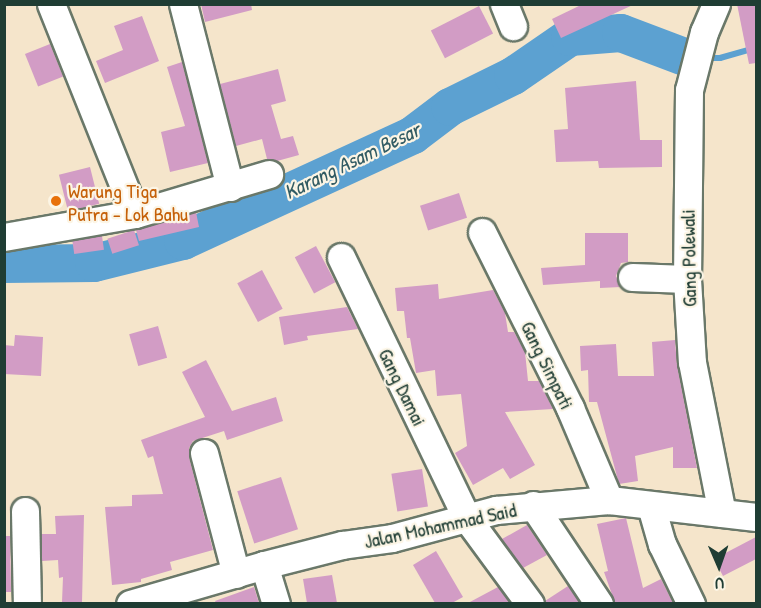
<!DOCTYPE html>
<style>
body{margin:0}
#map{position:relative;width:761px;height:608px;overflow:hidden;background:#f5e5cb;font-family:"Patrick Hand",sans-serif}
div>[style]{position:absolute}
.stream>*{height:6px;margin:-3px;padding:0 3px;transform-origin:3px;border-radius:3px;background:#5ca1d1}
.river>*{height:38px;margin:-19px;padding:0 19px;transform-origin:19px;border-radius:19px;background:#5ca1d1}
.building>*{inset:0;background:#d29cc5;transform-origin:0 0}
.roads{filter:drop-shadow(2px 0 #6a7869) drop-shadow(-2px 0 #6a7869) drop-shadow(0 2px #6a7869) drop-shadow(0 -2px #6a7869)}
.minor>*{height:27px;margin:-13.5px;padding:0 13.5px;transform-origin:13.5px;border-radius:13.5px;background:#fff}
.dots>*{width:16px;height:16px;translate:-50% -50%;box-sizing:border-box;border:3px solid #fcf5e5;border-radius:50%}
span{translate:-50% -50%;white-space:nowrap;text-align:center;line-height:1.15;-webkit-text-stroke:4.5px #fcf5e5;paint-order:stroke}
.food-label{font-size:20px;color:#c56008}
.left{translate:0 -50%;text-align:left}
.street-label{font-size:20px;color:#1f3d34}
.water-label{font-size:21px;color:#315b63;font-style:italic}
.frame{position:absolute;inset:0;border:6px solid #1f3d34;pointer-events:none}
.north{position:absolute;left:689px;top:536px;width:60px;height:60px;-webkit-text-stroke:4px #fcf5e5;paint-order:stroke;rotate:178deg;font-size:16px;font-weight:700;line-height:24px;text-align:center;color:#1f3d34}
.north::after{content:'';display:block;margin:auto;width:21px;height:27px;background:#1f3d34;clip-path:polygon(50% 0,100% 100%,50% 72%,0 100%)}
</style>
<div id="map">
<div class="stream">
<i style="left:705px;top:58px;width:15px"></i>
<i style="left:720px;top:58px;width:37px;rotate:-16deg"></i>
</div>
<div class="river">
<i style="left:4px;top:264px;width:90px;rotate:-0.6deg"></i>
<i style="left:94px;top:263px;width:92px;rotate:-13.9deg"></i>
<i style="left:183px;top:241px;width:253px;rotate:-24.7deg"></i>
<i style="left:413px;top:135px;width:46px;rotate:-37.1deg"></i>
<i style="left:450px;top:107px;width:70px;rotate:-26.2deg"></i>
<i style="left:513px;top:76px;width:69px;rotate:-34.4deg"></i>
<i style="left:570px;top:37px;width:51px;rotate:-4.5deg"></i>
<i style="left:621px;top:33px;width:65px;rotate:20.7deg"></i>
</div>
<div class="building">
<i style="clip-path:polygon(201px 4px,251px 4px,252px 10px,205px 22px)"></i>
<i style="clip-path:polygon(583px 4px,635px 4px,561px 38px,552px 19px)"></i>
<i style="clip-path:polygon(737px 4px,756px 4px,756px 63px,749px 64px)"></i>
<i style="left:479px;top:6px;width:31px;height:54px;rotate:63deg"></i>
<i style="clip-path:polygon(142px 16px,159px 61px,105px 83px,96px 61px,123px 50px,114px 26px)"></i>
<i style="left:50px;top:44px;width:35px;height:27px;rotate:68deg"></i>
<i style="clip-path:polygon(182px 62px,208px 163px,170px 172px,161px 132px,185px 126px,167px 67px)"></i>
<i style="clip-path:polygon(278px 69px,286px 101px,271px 105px,281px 139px,293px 136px,299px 155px,277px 161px,267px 159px,262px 139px,236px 146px,220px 84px)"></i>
<i style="clip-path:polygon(636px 81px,640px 140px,662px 140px,662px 167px,599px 168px,598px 161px,556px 162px,554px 130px,568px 129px,565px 88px)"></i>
<i style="left:90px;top:167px;width:38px;height:32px;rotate:76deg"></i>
<i style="left:459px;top:193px;width:26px;height:41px;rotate:72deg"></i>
<i style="clip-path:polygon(196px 212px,199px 227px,139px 241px,136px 230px)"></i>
<i style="left:134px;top:230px;width:16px;height:28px;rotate:72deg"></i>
<i style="clip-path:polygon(585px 233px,628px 233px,628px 262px,621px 263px,616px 276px,621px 287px,600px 288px,600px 281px,543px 285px,541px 268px,585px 265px)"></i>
<i style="left:102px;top:236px;width:14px;height:30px;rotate:82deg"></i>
<i style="left:316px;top:246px;width:41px;height:24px;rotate:62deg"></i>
<i style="left:262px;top:270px;width:44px;height:28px;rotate:62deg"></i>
<i style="clip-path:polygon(438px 284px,439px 299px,493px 290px,505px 313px,508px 332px,514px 332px,525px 352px,528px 381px,539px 381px,553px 409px,505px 412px,535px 465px,510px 479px,503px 468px,473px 485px,455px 453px,467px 446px,461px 394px,437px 396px,435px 370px,416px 373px,410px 338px,407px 338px,404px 311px,397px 311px,395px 288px)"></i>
<i style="clip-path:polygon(347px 307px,358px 329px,307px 336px,308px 340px,284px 345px,279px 317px)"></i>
<i style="left:158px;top:326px;width:33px;height:30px;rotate:74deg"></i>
<i style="clip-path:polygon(15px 335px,43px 337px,41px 376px,4px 374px,4px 345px,14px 346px)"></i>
<i style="clip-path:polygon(675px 340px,677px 365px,697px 468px,673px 468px,673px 447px,635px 456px,638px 481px,619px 484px,597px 402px,589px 402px,588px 370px,581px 371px,580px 346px,616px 344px,618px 376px,654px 376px,652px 342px)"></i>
<i style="clip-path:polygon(206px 360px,232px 411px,276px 397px,283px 421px,227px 440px,224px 431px,193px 441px,189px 448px,189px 457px,213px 550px,170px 562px,172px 570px,141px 579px,141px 582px,112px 585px,105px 507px,132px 506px,132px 495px,163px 494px,153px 456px,148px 458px,141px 440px,205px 417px,182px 372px)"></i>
<i style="left:422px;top:469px;width:38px;height:31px;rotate:81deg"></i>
<i style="left:281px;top:477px;width:55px;height:46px;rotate:72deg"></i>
<i style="clip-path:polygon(84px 515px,82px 603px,62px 602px,63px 577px,59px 578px,58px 560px,42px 561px,41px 534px,56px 534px,55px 516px)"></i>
<i style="clip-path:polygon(626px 518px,643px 588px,661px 579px,673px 603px,615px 603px,604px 572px,608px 571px,597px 524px)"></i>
<i style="clip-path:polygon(527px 525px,547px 555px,523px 568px,502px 539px)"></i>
<i style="clip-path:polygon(4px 536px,10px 536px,11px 592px,4px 592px)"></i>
<i style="clip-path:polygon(756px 537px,756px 559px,723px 576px,714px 559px)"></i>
<i style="clip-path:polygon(436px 551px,463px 597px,452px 603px,435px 603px,413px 565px)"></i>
<i style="clip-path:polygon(332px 575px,337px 603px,307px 603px,303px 579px)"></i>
<i style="clip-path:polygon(568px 586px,580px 603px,546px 603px,545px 601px)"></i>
<i style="clip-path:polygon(254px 587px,259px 603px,216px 603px,215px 601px)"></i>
<i style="clip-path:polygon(498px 587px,510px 603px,468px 603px)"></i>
</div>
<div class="roads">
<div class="minor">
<i style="left:51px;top:4px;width:226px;rotate:68.2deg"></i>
<i style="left:183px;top:4px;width:189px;rotate:75.6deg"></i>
<i style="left:504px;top:4px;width:24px;rotate:68deg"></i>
<i style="left:716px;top:4px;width:30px;rotate:113deg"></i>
<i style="left:704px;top:32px;width:60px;rotate:104.5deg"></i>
<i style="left:689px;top:90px;width:189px;rotate:90.6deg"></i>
<i style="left:687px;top:279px;width:83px;rotate:86.6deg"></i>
<i style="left:692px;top:362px;width:154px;rotate:78.8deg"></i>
<i style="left:482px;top:232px;width:197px;rotate:63.4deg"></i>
<i style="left:570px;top:408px;width:100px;rotate:67deg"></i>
<i style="left:4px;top:237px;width:133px;rotate:-10deg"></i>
<i style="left:135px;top:214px;width:140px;rotate:-16.6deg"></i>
<i style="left:341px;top:257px;width:288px;rotate:64.3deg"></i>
<i style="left:466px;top:517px;width:108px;rotate:53.7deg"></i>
<i style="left:632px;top:277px;width:55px;rotate:2.1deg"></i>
<i style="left:204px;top:453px;width:125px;rotate:75.2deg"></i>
<i style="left:533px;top:505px;width:119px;rotate:56.3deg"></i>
<i style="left:651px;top:506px;width:40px;rotate:74deg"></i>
<i style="left:662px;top:544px;width:67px;rotate:64.2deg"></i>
<i style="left:25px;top:511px;width:93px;rotate:88.8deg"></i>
<i style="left:264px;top:565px;width:41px;rotate:72.9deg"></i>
<i style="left:130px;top:604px;width:140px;rotate:-16.2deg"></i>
<i style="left:264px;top:565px;width:81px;rotate:-14.4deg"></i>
<i style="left:342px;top:545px;width:50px;rotate:-8deg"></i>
<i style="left:392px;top:538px;width:108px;rotate:-15.1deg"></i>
<i style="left:496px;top:510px;width:113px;rotate:-5.1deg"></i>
<i style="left:609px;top:500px;width:148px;rotate:6.6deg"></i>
</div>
</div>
<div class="dots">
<i style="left:56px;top:201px;background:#e8710a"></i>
</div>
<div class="food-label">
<span class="left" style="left:68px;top:202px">Warung Tiga<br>Putra - Lok Bahu</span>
</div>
<div class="street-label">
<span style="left:688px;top:258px;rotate:-91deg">Gang Polewali</span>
<span style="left:548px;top:365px;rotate:64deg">Gang Simpati</span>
<span style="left:403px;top:387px;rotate:64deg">Gang Damai</span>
<span style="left:440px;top:525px;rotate:-12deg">Jalan Mohammad Said</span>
</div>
<div class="water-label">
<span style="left:352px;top:161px;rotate:-26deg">Karang Asam Besar</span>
</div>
<div class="frame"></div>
<div class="north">U</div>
</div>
